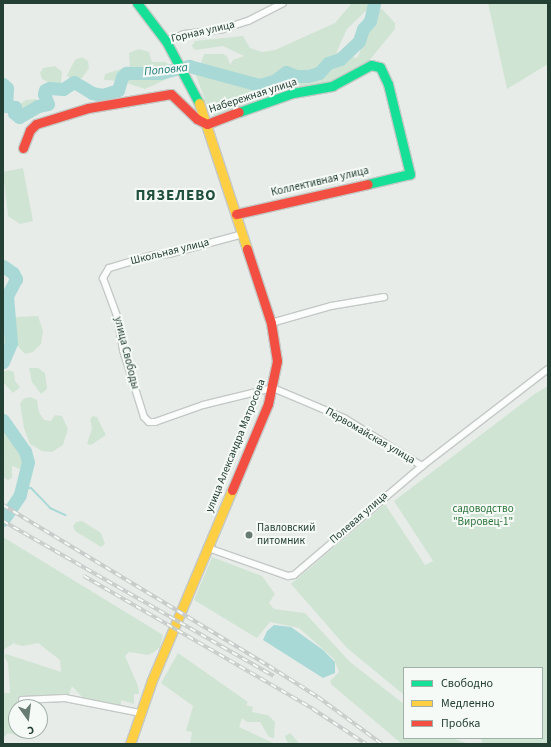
<!DOCTYPE html>
<meta charset="utf-8">
<style>
body{margin:0}
#map{position:relative;width:551px;height:747px;overflow:hidden;background:#e7ece9;font-family:"Source Sans 3",sans-serif}
div>[style]{position:absolute}
.green>*{inset:0;background:#d0e4d3}
.water>*{inset:0;background:#a9d9d6}
.stream>*{height:2px;margin:-1px;padding:0 1px;transform-origin:1px;border-radius:1px;background:#a9d9d6}
.river>*{height:13px;margin:-6.5px;padding:0 6.5px;transform-origin:6.5px;border-radius:6.5px;background:#a9d9d6}
.roads{filter:drop-shadow(1px 0 #c4c9c6) drop-shadow(-1px 0 #c4c9c6) drop-shadow(0 1px #c4c9c6) drop-shadow(0 -1px #c4c9c6)}
.street>*{height:6px;margin:-3px;padding:0 3px;transform-origin:3px;border-radius:3px;background:#fbfcfc}
.fast>*{height:9px;margin:-4.5px;padding:0 4.5px;transform-origin:4.5px;border-radius:4.5px;background:#16e098}
.slow>*{height:9px;margin:-4.5px;padding:0 4.5px;transform-origin:4.5px;border-radius:4.5px;background:#ffcf43}
.jam>*{height:9px;margin:-4.5px;padding:0 4.5px;transform-origin:4.5px;border-radius:4.5px;background:#f24e42}
.rail>*{height:3.5px;margin-top:-1.75px;transform-origin:0;background:repeating-linear-gradient(90deg,#f5faf7 0 6px,#c8ccca 0 12px);box-sizing:border-box;border-block:1px solid #c8ccca}
.dots>*{width:11px;height:11px;translate:-50% -50%;box-sizing:border-box;border:2px solid #f5faf7;border-radius:50%}
span{translate:-50% -50%;white-space:nowrap;text-align:center;line-height:1.15;-webkit-text-stroke:4px #f5faf7;paint-order:stroke}
.street-label{font-size:11px;color:#243f33}
.park-label{font-size:11px;color:#2f753c}
.poi-label{font-size:11px;color:#243f33}
.left{translate:0 -50%;text-align:left}
.water-label{font-size:12px;color:#1f7a77;font-style:italic}
.district-label{font-size:15px;color:#20513c;font-weight:700;letter-spacing:1px}
.frame{position:absolute;inset:0;border:4px solid #243f33;pointer-events:none}
.legend{position:absolute;left:403px;top:667px;width:140px;height:72px;box-sizing:border-box;background:#f5faf7;border:1px solid #a1afa9;margin:0;padding:5px 7px;list-style:none;font-size:12px;color:#243f33}
.legend li{display:flex;align-items:center;gap:8px;height:20px}
.legend b{width:20px;border:1px solid #a1afa9}
.north{position:absolute;left:8px;top:699px;width:40px;height:40px;box-sizing:border-box;background:#f5faf7;border:1px solid #a1afa9;border-radius:50%;rotate:166deg;font-size:11px;font-weight:700;line-height:16px;text-align:center;color:#243f33}
.north::after{content:'';display:block;margin:auto;width:14px;height:18px;background:#687c73;clip-path:polygon(50% 0,100% 100%,50% 72%,0 100%)}
</style>
<div id="map">
<div class="green">
<i style="clip-path:polygon(352px 3px,374px 3px,347px 29px,337px 51px,338px 57px,342px 59px,351px 54px,355px 58px,358px 57px,375px 10px,382px 9px,395px 23px,395px 29px,368px 62px,350px 73px,318px 86px,299px 89px,295px 84px,298px 75px,296px 72px,284px 71px,269px 83px,272px 86px,277px 85px,286px 78px,293px 90px,216px 117px,209px 111px,194px 70px,196px 64px,201px 63px,204px 54px,223px 54px,227px 56px,230px 65px,233px 60px,244px 56px,223px 46px,195px 50px,192px 46px,195px 41px,243px 36px,250px 48px,262px 52px,275px 50px,335px 23px)"></i>
<i style="clip-path:polygon(488px 3px,548px 3px,548px 64px,507px 89px)"></i>
<i style="clip-path:polygon(139px 49px,149px 52px,152px 62px,165px 62px,170px 65px,169px 78px,145px 89px,121px 81px,104px 80px,105px 74px,130px 66px,129px 53px)"></i>
<i style="clip-path:polygon(82px 57px,88px 61px,89px 68px,82px 78px,69px 78px,67px 75px,75px 60px)"></i>
<i style="clip-path:polygon(55px 66px,62px 72px,61px 83px,50px 83px,42px 79px,40px 73px,43px 68px)"></i>
<i style="clip-path:polygon(36px 99px,39px 109px,30px 114px,20px 115px,16px 107px,26px 100px)"></i>
<i style="clip-path:polygon(23px 168px,33px 221px,20px 224px,8px 216px,3px 172px)"></i>
<i style="clip-path:polygon(38px 316px,43px 331px,41px 344px,33px 352px,25px 354px,14px 342px,3px 345px,3px 324px,10px 324px,17px 317px)"></i>
<i style="clip-path:polygon(29px 368px,38px 368px,45px 373px,47px 389px,41px 394px,32px 382px)"></i>
<i style="clip-path:polygon(8px 370px,14px 372px,15px 381px,20px 387px,13px 393px,3px 382px,3px 372px)"></i>
<i style="clip-path:polygon(548px 386px,548px 744px,482px 744px,481px 738px,542px 738px,542px 668px,404px 668px,404px 695px,347px 648px,291px 584px,385px 504px,425px 565px,433px 561px,394px 501px,536px 393px)"></i>
<i style="clip-path:polygon(30px 397px,37px 400px,39px 412px,44px 420px,51px 421px,55px 415px,62px 416px,68px 429px,63px 445px,52px 452px,42px 451px,30px 444px,24px 428px,20px 404px,23px 399px)"></i>
<i style="clip-path:polygon(93px 416px,97px 417px,106px 435px,91px 445px,87px 444px,92px 428px,90px 419px)"></i>
<i style="clip-path:polygon(3px 427px,26px 459px,25px 471px,12px 466px,12px 478px,8px 480px,3px 477px,3px 463px,6px 463px,3px 462px)"></i>
<i style="clip-path:polygon(82px 521px,101px 533px,105px 544px,101px 547px,75px 531px,73px 526px,76px 522px)"></i>
<i style="clip-path:polygon(3px 537px,163px 635px,160px 647px,154px 652px,148px 655px,129px 652px,125px 656px,138px 686px,139px 694px,134px 694px,134px 704px,121px 700px,121px 706px,84px 699px,72px 686px,69px 694px,21px 696px,20px 707px,16px 707px,16px 731px,19px 731px,20px 736px,8px 733px,3px 738px,3px 693px,10px 693px,8px 663px,4px 656px,6px 654px,61px 672px,60px 660px,38px 643px,23px 646px,15px 644px,5px 631px,14px 643px,3px 650px)"></i>
<i style="clip-path:polygon(212px 557px,262px 576px,275px 594px,269px 603px,274px 609px,305px 613px,350px 662px,404px 704px,404px 738px,452px 738px,469px 744px,402px 744px,332px 685px,330px 681px,339px 672px,334px 659px,299px 628px,270px 622px,257px 638px,194px 600px)"></i>
<i style="clip-path:polygon(178px 653px,248px 702px,246px 705px,253px 707px,252px 712px,268px 715px,275px 722px,274px 738px,269px 737px,260px 722px,247px 722px,242px 718px,239px 727px,275px 744px,190px 744px,192px 732px,186px 731px,193px 706px,161px 683px)"></i>
<i style="clip-path:polygon(290px 733px,300px 744px,288px 744px,285px 736px)"></i>
</div>
<div class="water">
<i style="clip-path:polygon(274px 625px,291px 627px,323px 650px,335px 662px,335px 673px,323px 678px,263px 640px,267px 631px)"></i>
</div>
<div class="stream">
<i style="left:22px;top:488px;width:9px"></i>
<i style="left:31px;top:488px;width:28px;rotate:46deg"></i>
<i style="left:50px;top:508px;width:17px;rotate:25deg"></i>
</div>
<div class="river">
<i style="left:3px;top:84px;width:6px;rotate:45deg"></i>
<i style="left:7px;top:88px;width:18px;rotate:93deg"></i>
<i style="left:6px;top:106px;width:9px;rotate:6deg"></i>
<i style="left:15px;top:107px;width:6px;rotate:99deg"></i>
<i style="left:14px;top:113px;width:6px;rotate:39deg"></i>
<i style="left:19px;top:117px;width:22px;rotate:-30deg"></i>
<i style="left:38px;top:106px;width:10px;rotate:-11deg"></i>
<i style="left:48px;top:104px;width:11px;rotate:-112deg"></i>
<i style="left:44px;top:94px;width:4px;rotate:-76deg"></i>
<i style="left:45px;top:90px;width:4px;rotate:-27deg"></i>
<i style="left:49px;top:88px;width:14px;rotate:4deg"></i>
<i style="left:63px;top:89px;width:13px;rotate:-32deg"></i>
<i style="left:74px;top:82px;width:21px;rotate:31deg"></i>
<i style="left:92px;top:93px;width:11px;rotate:10deg"></i>
<i style="left:103px;top:95px;width:16px;rotate:-18deg"></i>
<i style="left:118px;top:90px;width:14px;rotate:-73deg"></i>
<i style="left:122px;top:77px;width:6px;rotate:-45deg"></i>
<i style="left:126px;top:73px;width:34px"></i>
<i style="left:160px;top:73px;width:30px;rotate:-14deg"></i>
<i style="left:189px;top:66px;width:73px;rotate:15.2deg"></i>
<i style="left:259px;top:85px;width:16px;rotate:-15deg"></i>
<i style="left:274px;top:81px;width:15px;rotate:-37deg"></i>
<i style="left:286px;top:72px;width:11px;rotate:22deg"></i>
<i style="left:296px;top:76px;width:12px"></i>
<i style="left:308px;top:76px;width:11px;rotate:-15deg"></i>
<i style="left:319px;top:73px;width:13px;rotate:-48deg"></i>
<i style="left:328px;top:63px;width:13px;rotate:-18deg"></i>
<i style="left:340px;top:59px;width:26px;rotate:-43deg"></i>
<i style="left:359px;top:41px;width:13px;rotate:-72deg"></i>
<i style="left:363px;top:29px;width:11px;rotate:-49deg"></i>
<i style="left:370px;top:21px;width:18px;rotate:-77deg"></i>
<i style="left:3px;top:266px;width:12px;rotate:35deg"></i>
<i style="left:13px;top:273px;width:7px;rotate:63deg"></i>
<i style="left:16px;top:279px;width:19px;rotate:118deg"></i>
<i style="left:7px;top:296px;width:47px;rotate:85.1deg"></i>
<i style="left:11px;top:343px;width:21px;rotate:113deg"></i>
<i style="left:3px;top:420px;width:38px;rotate:55deg"></i>
<i style="left:25px;top:451px;width:11px;rotate:75deg"></i>
<i style="left:28px;top:462px;width:34px;rotate:104deg"></i>
<i style="left:20px;top:495px;width:30px;rotate:124deg"></i>
</div>
<div class="roads">
<div class="street">
<i style="left:166px;top:41px;width:19px;rotate:-21deg"></i>
<i style="left:184px;top:34px;width:39px;rotate:-7deg"></i>
<i style="left:223px;top:29px;width:26px;rotate:-18deg"></i>
<i style="left:248px;top:21px;width:39px;rotate:-27deg"></i>
<i style="left:243px;top:234px;width:77px;rotate:164.9deg"></i>
<i style="left:169px;top:254px;width:16px;rotate:176deg"></i>
<i style="left:153px;top:255px;width:46px;rotate:163.5deg"></i>
<i style="left:109px;top:268px;width:12px;rotate:121deg"></i>
<i style="left:103px;top:278px;width:40px;rotate:69.8deg"></i>
<i style="left:117px;top:316px;width:35px;rotate:80deg"></i>
<i style="left:123px;top:350px;width:70px;rotate:72.6deg"></i>
<i style="left:144px;top:417px;width:7px;rotate:45deg"></i>
<i style="left:149px;top:422px;width:6px"></i>
<i style="left:155px;top:422px;width:51px;rotate:-19.5deg"></i>
<i style="left:203px;top:405px;width:72px;rotate:-13.7deg"></i>
<i style="left:273px;top:388px;width:77px;rotate:22.9deg"></i>
<i style="left:344px;top:418px;width:92px;rotate:31.6deg"></i>
<i style="left:271px;top:323px;width:62px;rotate:-15.8deg"></i>
<i style="left:331px;top:306px;width:54px;rotate:-9.6deg"></i>
<i style="left:208px;top:548px;width:85px;rotate:19.3deg"></i>
<i style="left:288px;top:576px;width:6px;rotate:-9deg"></i>
<i style="left:294px;top:575px;width:168px;rotate:-40.4deg"></i>
<i style="left:422px;top:466px;width:159px;rotate:-37.6deg"></i>
<i style="left:22px;top:700px;width:43px;rotate:-2.7deg"></i>
<i style="left:65px;top:698px;width:76px;rotate:11.3deg"></i>
</div>
<div class="fast">
<i style="left:137px;top:3px;width:48px;rotate:52.7deg"></i>
<i style="left:166px;top:41px;width:70px;rotate:62deg"></i>
<i style="left:239px;top:112px;width:57px;rotate:-19.4deg"></i>
<i style="left:293px;top:93px;width:40px;rotate:-10deg"></i>
<i style="left:332px;top:86px;width:44px;rotate:-28.3deg"></i>
<i style="left:371px;top:65px;width:9px;rotate:13deg"></i>
<i style="left:380px;top:67px;width:19px;rotate:65deg"></i>
<i style="left:388px;top:84px;width:93px;rotate:76.3deg"></i>
<i style="left:410px;top:174px;width:43px;rotate:166.6deg"></i>
</div>
<div class="slow">
<i style="left:199px;top:103px;width:154px;rotate:71.8deg"></i>
<i style="left:130px;top:744px;width:68px;rotate:-71deg"></i>
<i style="left:152px;top:680px;width:206px;rotate:-67.2deg"></i>
</div>
<div class="jam">
<i style="left:23px;top:148px;width:19px;rotate:-69deg"></i>
<i style="left:30px;top:130px;width:8px;rotate:-45deg"></i>
<i style="left:36px;top:124px;width:54px;rotate:-17.1deg"></i>
<i style="left:88px;top:108px;width:84px;rotate:-9.6deg"></i>
<i style="left:171px;top:94px;width:36px;rotate:44deg"></i>
<i style="left:197px;top:119px;width:11px;rotate:27deg"></i>
<i style="left:207px;top:124px;width:34px;rotate:-21deg"></i>
<i style="left:236px;top:214px;width:135px;rotate:-12.8deg"></i>
<i style="left:232px;top:490px;width:93px;rotate:-67.3deg"></i>
<i style="left:268px;top:404px;width:44px;rotate:-78.2deg"></i>
<i style="left:277px;top:361px;width:38px;rotate:-99deg"></i>
<i style="left:271px;top:323px;width:78px;rotate:-108deg"></i>
</div>
</div>
<div class="rail">
<i style="left:3px;top:505px;width:311px;rotate:31.2deg"></i>
<i style="left:269px;top:666px;width:58px;rotate:32.3deg"></i>
<i style="left:318px;top:697px;width:79px;rotate:36.3deg"></i>
<i style="left:3px;top:521px;width:312px;rotate:29.8deg"></i>
<i style="left:84px;top:576px;width:265px;rotate:30.1deg"></i>
<i style="left:313px;top:709px;width:64px;rotate:33.4deg"></i>
</div>
<div class="dots">
<i style="left:249px;top:535px;background:#687c73"></i>
</div>
<div class="street-label">
<span style="left:203px;top:32px;rotate:-13deg">Горная улица</span>
<span style="left:253px;top:96px;rotate:-18deg">Набережная улица</span>
<span style="left:320px;top:182px;rotate:-13deg">Коллективная улица</span>
<span style="left:170px;top:252px;rotate:-14deg">Школьная улица</span>
<span style="left:126px;top:353px;rotate:76deg">улица Свободы</span>
<span style="left:370px;top:436px;rotate:30deg">Первомайская улица</span>
<span style="left:236px;top:446px;rotate:-68deg">улица Александра Матросова</span>
<span style="left:359px;top:518px;rotate:-41deg">Полевая улица</span>
</div>
<div class="park-label">
<span style="left:483px;top:516px">садоводство<br>"Вировец-1"</span>
</div>
<div class="poi-label">
<span class="left" style="left:257px;top:535px">Павловский<br>питомник</span>
</div>
<div class="water-label">
<span style="left:166px;top:70px;rotate:-6deg">Поповка</span>
</div>
<div class="district-label">
<span style="left:176px;top:196px">ПЯЗЕЛЕВО</span>
</div>
<div class="frame"></div>
<ul class="legend">
<li><b style="height:5px;background:#16e098"></b>Свободно</li>
<li><b style="height:5px;background:#ffcf43"></b>Медленно</li>
<li><b style="height:5px;background:#f24e42"></b>Пробка</li>
</ul>
<div class="north">С</div>
</div>
